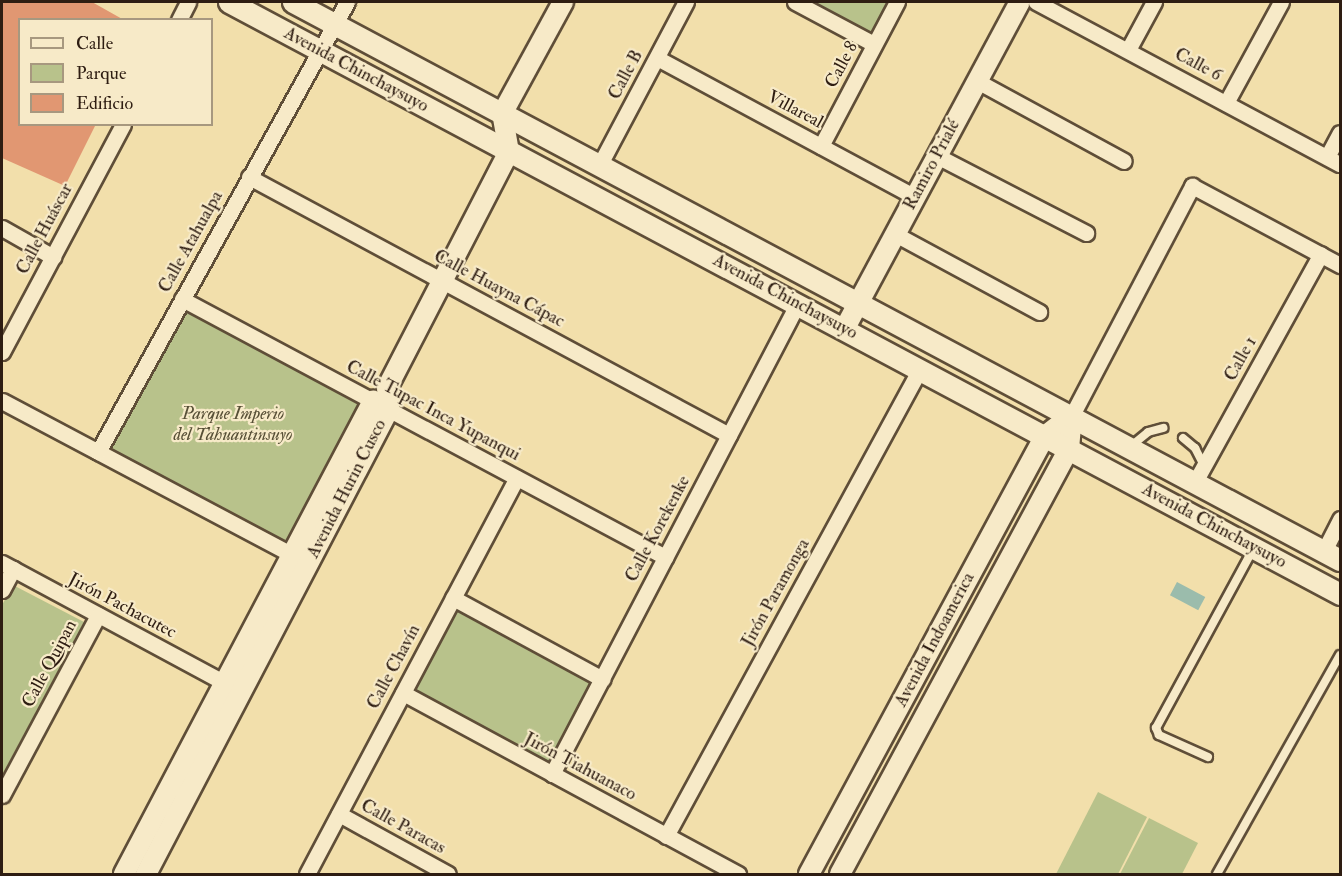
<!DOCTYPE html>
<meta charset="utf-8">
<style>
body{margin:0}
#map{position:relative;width:1342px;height:876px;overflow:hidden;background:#f2dfab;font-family:"IM FELL Double Pica",serif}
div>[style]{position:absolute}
.green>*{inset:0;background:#b8c28b;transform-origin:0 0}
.water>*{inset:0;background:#9bbcac;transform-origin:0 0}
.building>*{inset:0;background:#e19772}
.roads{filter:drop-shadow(2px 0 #5f4e38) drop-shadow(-2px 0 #5f4e38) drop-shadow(0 2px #5f4e38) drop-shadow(0 -2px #5f4e38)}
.service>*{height:8px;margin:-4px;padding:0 4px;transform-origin:4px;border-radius:4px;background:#f7eac8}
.minor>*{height:15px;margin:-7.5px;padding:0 7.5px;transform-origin:7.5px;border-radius:7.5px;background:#f7eac8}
.tertiary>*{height:20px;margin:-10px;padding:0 10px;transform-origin:10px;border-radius:10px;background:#f7eac8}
.secondary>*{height:21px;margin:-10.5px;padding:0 10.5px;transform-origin:10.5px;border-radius:10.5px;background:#f7eac8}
span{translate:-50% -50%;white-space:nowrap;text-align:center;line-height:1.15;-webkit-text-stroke:4.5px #f7eac8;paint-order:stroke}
.street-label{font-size:18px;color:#2e1d12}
.park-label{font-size:18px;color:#574f36;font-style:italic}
.frame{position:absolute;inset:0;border:3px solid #2e1d12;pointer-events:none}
.legend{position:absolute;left:18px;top:18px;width:195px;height:108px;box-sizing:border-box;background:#f7eac8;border:2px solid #a7987f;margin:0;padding:8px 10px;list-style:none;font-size:18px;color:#2e1d12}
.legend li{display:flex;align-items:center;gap:12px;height:30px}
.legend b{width:30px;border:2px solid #a7987f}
</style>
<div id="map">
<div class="green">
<i style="clip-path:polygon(811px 2px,887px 2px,870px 34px)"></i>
<i style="left:188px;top:310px;width:200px;height:160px;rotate:29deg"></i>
<i style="clip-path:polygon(13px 585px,84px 622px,2px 776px,2px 605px)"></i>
<i style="left:459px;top:606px;width:153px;height:98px;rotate:28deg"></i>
<i style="clip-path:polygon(1098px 792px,1147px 817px,1118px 874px,1056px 874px)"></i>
<i style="clip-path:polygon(1149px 818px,1198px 843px,1182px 874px,1120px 874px)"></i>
</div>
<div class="water">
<i style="left:1177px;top:582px;width:32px;height:15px;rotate:28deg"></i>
</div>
<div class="building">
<i style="clip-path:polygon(2px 2px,92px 2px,124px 20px,20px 20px,20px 124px,96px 124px,65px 186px,2px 158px)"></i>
</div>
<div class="roads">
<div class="service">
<i style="left:1183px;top:438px;width:16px;rotate:40deg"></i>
<i style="left:1195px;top:448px;width:18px;rotate:63deg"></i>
<i style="left:1131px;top:446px;width:22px;rotate:-39deg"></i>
<i style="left:1148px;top:432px;width:16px;rotate:-15deg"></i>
<i style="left:1208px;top:757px;width:54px;rotate:-155.8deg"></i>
<i style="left:1159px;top:735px;width:8px;rotate:-113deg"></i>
<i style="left:1156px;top:728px;width:204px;rotate:-61.5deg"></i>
<i style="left:1217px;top:874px;width:251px;rotate:-60.7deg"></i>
</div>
<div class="minor">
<i style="left:795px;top:2px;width:89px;rotate:28deg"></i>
<i style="left:1036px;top:2px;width:344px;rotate:28.1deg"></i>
<i style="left:179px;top:20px;width:20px;rotate:-63deg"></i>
<i style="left:1128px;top:50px;width:55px;rotate:-61.6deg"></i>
<i style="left:657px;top:58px;width:293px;rotate:28.3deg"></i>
<i style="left:977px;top:81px;width:167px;rotate:28.6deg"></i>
<i style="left:1226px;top:103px;width:115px;rotate:-61.4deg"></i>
<i style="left:821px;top:146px;width:163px;rotate:-62.2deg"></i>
<i style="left:937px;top:156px;width:168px;rotate:27.3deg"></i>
<i style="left:1327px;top:157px;width:27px;rotate:-62deg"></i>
<i style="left:599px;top:166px;width:186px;rotate:-62.1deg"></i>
<i style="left:249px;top:177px;width:545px;rotate:28.26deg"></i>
<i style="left:2px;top:228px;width:59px;rotate:29.6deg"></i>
<i style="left:895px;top:234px;width:164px;rotate:28.4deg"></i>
<i style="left:182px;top:299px;width:548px;rotate:28.11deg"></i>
<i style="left:2px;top:352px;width:258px;rotate:-62deg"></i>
<i style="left:2px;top:401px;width:327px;rotate:27.9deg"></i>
<i style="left:1072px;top:415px;width:259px;rotate:-62.3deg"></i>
<i style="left:1192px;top:186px;width:168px;rotate:28.1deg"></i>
<i style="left:98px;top:452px;width:514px;rotate:-61.04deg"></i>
<i style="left:1195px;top:482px;width:260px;rotate:-61.1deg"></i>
<i style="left:1324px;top:551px;width:36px;rotate:-63deg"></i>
<i style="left:2px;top:563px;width:253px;rotate:28.3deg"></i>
<i style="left:2px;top:590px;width:24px;rotate:-62deg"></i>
<i style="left:453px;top:598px;width:170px;rotate:28.5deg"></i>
<i style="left:403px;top:693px;width:381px;rotate:28.4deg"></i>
<i style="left:552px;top:774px;width:531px;rotate:-62.42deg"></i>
<i style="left:2px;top:795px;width:204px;rotate:-61.9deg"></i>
<i style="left:339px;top:814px;width:124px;rotate:28.8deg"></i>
<i style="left:666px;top:836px;width:532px;rotate:-61.46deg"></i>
<i style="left:307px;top:874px;width:448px;rotate:-62.1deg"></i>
</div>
<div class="tertiary">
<i style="left:845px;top:328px;width:370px;rotate:-61.8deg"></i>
<i style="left:124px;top:874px;width:535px;rotate:-62.24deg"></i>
<i style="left:146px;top:874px;width:525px;rotate:-62.41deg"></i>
<i style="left:389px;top:409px;width:21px;rotate:-95deg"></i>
<i style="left:387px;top:388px;width:266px;rotate:-62.7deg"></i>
<i style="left:509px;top:152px;width:39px;rotate:-100deg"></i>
<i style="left:502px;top:114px;width:128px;rotate:-61.4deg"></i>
<i style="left:809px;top:874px;width:498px;rotate:-61.7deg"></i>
<i style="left:1045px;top:436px;width:34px;rotate:-38deg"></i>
<i style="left:840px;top:874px;width:483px;rotate:-61.7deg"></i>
<i style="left:1069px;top:449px;width:34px;rotate:-85deg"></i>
</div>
<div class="secondary">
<i style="left:229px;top:2px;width:1259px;rotate:28.05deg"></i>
<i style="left:293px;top:2px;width:1186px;rotate:28.06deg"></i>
</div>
</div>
<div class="street-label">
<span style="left:842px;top:65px;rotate:-62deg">Calle 8</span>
<span style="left:1198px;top:65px;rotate:28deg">Calle 6</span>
<span style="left:356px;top:70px;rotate:28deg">Avenida Chinchaysuyo</span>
<span style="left:626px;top:75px;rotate:-62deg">Calle B</span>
<span style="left:795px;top:110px;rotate:28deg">Villareal</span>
<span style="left:932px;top:165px;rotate:-62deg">Ramiro Prialé</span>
<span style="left:45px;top:229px;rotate:-62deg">Calle Huáscar</span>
<span style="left:191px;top:242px;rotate:-61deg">Calle Atahualpa</span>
<span style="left:499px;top:289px;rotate:28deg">Calle Huayna Cápac</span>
<span style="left:785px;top:297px;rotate:28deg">Avenida Chinchaysuyo</span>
<span style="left:1241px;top:359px;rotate:-61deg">Calle 1</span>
<span style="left:433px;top:411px;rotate:28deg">Calle Tupac Inca Yupanqui</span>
<span style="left:347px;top:489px;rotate:-63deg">Avenida Hurin Cusco</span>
<span style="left:1214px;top:526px;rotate:28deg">Avenida Chinchaysuyo</span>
<span style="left:658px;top:529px;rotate:-62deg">Calle Korekenke</span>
<span style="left:776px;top:593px;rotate:-61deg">Jirón Paramonga</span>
<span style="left:122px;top:606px;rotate:28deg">Jirón Pachacutec</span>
<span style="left:935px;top:640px;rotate:-62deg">Avenida Indoamerica</span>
<span style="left:50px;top:664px;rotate:-62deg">Calle Quipan</span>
<span style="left:394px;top:667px;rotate:-62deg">Calle Chavín</span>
<span style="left:580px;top:767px;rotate:28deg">Jirón Tiahuanaco</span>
<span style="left:403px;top:827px;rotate:29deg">Calle Paracas</span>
</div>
<div class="park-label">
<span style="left:233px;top:425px">Parque Imperio<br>del Tahuantinsuyo</span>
</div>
<div class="frame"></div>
<ul class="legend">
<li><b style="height:8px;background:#f7eac8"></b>Calle</li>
<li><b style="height:16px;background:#b8c28b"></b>Parque</li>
<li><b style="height:16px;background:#e19772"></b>Edificio</li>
</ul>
</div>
